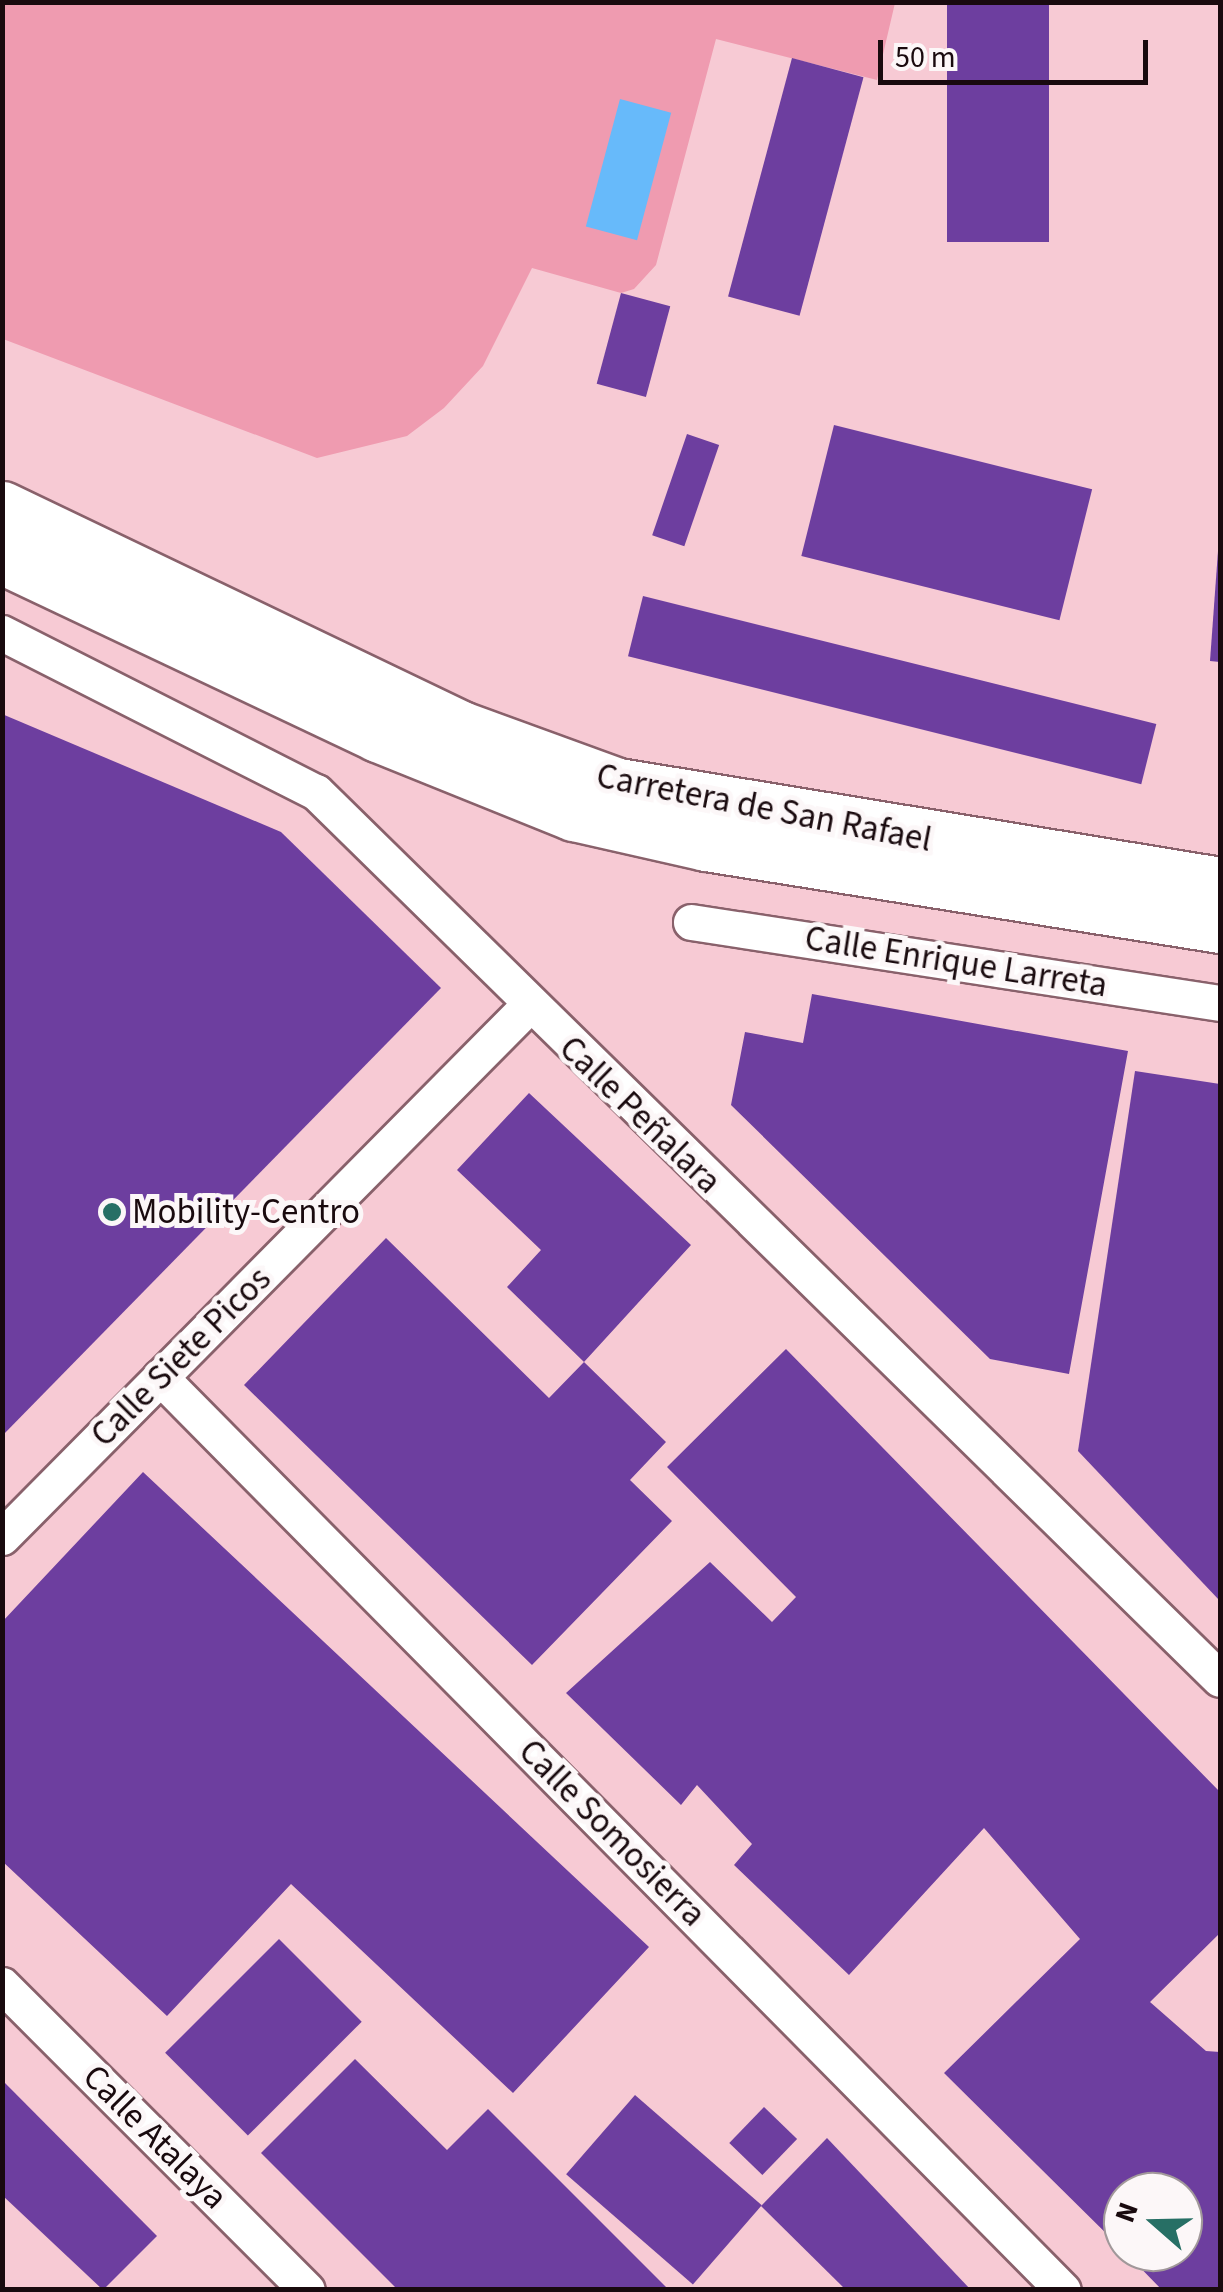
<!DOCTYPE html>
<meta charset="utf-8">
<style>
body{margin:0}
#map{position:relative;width:1223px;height:2292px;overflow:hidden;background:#f7cad4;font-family:"Source Sans 3",sans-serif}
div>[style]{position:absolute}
.green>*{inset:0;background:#ef9bb0}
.water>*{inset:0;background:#67bafa;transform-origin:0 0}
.building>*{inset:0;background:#6d3e9f;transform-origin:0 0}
.roads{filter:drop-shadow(2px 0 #89616b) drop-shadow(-2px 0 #89616b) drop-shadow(0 2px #89616b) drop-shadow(0 -2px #89616b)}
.minor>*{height:35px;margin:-17.5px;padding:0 17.5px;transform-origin:17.5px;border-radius:17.5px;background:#fff}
.primary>*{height:55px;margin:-27.5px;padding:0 27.5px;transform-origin:27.5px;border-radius:27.5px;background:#fff}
.dots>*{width:28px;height:28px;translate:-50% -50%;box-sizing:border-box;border:5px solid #fcf7f8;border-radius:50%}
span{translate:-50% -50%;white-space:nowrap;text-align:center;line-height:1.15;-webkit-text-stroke:10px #fcf7f8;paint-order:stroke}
.street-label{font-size:35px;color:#190a0e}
.poi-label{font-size:35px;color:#190a0e}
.left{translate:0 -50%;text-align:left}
.frame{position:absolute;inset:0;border:5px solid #190a0e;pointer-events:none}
.north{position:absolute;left:1103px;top:2172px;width:100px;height:100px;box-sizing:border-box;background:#fcf7f8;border:2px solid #a1989a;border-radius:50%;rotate:290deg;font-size:28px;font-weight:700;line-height:40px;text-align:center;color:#190a0e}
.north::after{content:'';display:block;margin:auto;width:35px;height:45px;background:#276f65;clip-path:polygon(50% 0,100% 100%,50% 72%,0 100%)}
.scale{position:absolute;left:878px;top:40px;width:270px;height:45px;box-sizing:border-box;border:5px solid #190a0e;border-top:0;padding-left:12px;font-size:30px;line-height:35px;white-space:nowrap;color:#190a0e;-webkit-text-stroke:8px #fcf7f8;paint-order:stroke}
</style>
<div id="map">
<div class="green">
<i style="clip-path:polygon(2px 3px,895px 3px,877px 80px,716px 39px,656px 265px,634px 289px,621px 293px,532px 268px,483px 366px,444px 408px,407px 436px,317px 458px,3px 339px)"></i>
</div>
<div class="water">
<i style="left:620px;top:99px;width:53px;height:132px;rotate:15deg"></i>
</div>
<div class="building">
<i style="left:947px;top:2px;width:102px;height:240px"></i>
<i style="left:792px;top:58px;width:74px;height:247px;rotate:15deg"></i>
<i style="left:621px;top:293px;width:51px;height:94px;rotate:15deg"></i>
<i style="left:834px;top:425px;width:266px;height:135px;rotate:14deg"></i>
<i style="left:687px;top:434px;width:34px;height:107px;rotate:19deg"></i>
<i style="clip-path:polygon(1218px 551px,1220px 551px,1220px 662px,1210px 661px)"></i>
<i style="left:643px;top:596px;width:529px;height:62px;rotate:14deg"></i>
<i style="clip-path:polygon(2px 714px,281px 832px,441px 988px,2px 1436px)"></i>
<i style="clip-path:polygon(812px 994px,1128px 1051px,1069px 1374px,990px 1359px,731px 1105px,745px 1032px,803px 1043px)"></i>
<i style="clip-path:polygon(1135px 1071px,1220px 1084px,1220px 1601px,1078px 1451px)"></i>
<i style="clip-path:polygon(529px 1093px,691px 1245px,584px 1362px,507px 1287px,541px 1250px,457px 1170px)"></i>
<i style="clip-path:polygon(386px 1238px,549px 1398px,584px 1362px,666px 1442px,630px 1480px,672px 1521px,532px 1665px,244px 1385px)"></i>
<i style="clip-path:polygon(786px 1349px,1220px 1792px,1220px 1933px,1150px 2002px,1206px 2051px,1220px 2052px,1220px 2290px,1162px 2290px,1125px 2252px,1183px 2252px,1183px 2192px,1123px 2192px,1123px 2250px,944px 2073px,1080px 1939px,984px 1828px,849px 1975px,734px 1865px,752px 1844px,697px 1785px,681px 1805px,566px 1693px,710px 1562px,772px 1622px,796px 1597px,667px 1467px)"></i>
<i style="clip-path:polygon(143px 1472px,649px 1947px,513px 2093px,291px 1884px,167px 2016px,2px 1861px,2px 1622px)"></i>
<i style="left:279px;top:1939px;width:117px;height:161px;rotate:45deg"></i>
<i style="clip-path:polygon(355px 2059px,447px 2150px,488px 2109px,669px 2290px,398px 2290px,261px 2153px)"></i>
<i style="clip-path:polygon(2px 2080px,157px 2236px,103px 2290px,2px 2195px)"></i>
<i style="left:635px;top:2095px;width:168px;height:105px;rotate:41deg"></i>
<i style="left:764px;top:2107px;width:46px;height:50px;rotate:44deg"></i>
<i style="clip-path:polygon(827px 2138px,971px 2290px,846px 2290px,761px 2206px)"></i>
</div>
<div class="roads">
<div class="minor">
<i style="left:2px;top:633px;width:352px;rotate:26.9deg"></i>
<i style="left:316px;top:792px;width:1266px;rotate:44.46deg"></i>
<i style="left:691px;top:922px;width:535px;rotate:8.71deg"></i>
<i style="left:160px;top:1377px;width:1284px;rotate:45.32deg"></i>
<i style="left:2px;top:1537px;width:747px;rotate:-45.27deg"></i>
<i style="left:2px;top:1985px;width:431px;rotate:45deg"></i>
</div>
<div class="primary">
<i style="left:2px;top:509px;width:509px;rotate:25.61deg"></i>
<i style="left:461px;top:729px;width:167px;rotate:20deg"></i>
<i style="left:618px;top:786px;width:610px;rotate:9.34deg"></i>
<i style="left:2px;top:556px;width:416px;rotate:25.3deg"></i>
<i style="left:378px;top:734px;width:211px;rotate:22deg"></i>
<i style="left:574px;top:813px;width:135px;rotate:12.8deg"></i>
<i style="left:706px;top:843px;width:520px;rotate:9.06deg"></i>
</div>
</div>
<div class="dots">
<i style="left:112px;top:1212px;background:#276f65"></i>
</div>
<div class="street-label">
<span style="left:764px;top:808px;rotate:11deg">Carretera de San Rafael</span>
<span style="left:956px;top:962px;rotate:9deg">Calle Enrique Larreta</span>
<span style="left:640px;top:1115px;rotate:44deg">Calle Peñalara</span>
<span style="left:181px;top:1357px;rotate:-45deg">Calle Siete Picos</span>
<span style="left:612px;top:1833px;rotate:45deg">Calle Somosierra</span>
<span style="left:155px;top:2137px;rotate:45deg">Calle Atalaya</span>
</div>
<div class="poi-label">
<span class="left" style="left:132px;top:1212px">Mobility-Centro</span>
</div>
<div class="frame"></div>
<div class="north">N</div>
<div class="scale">50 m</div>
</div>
